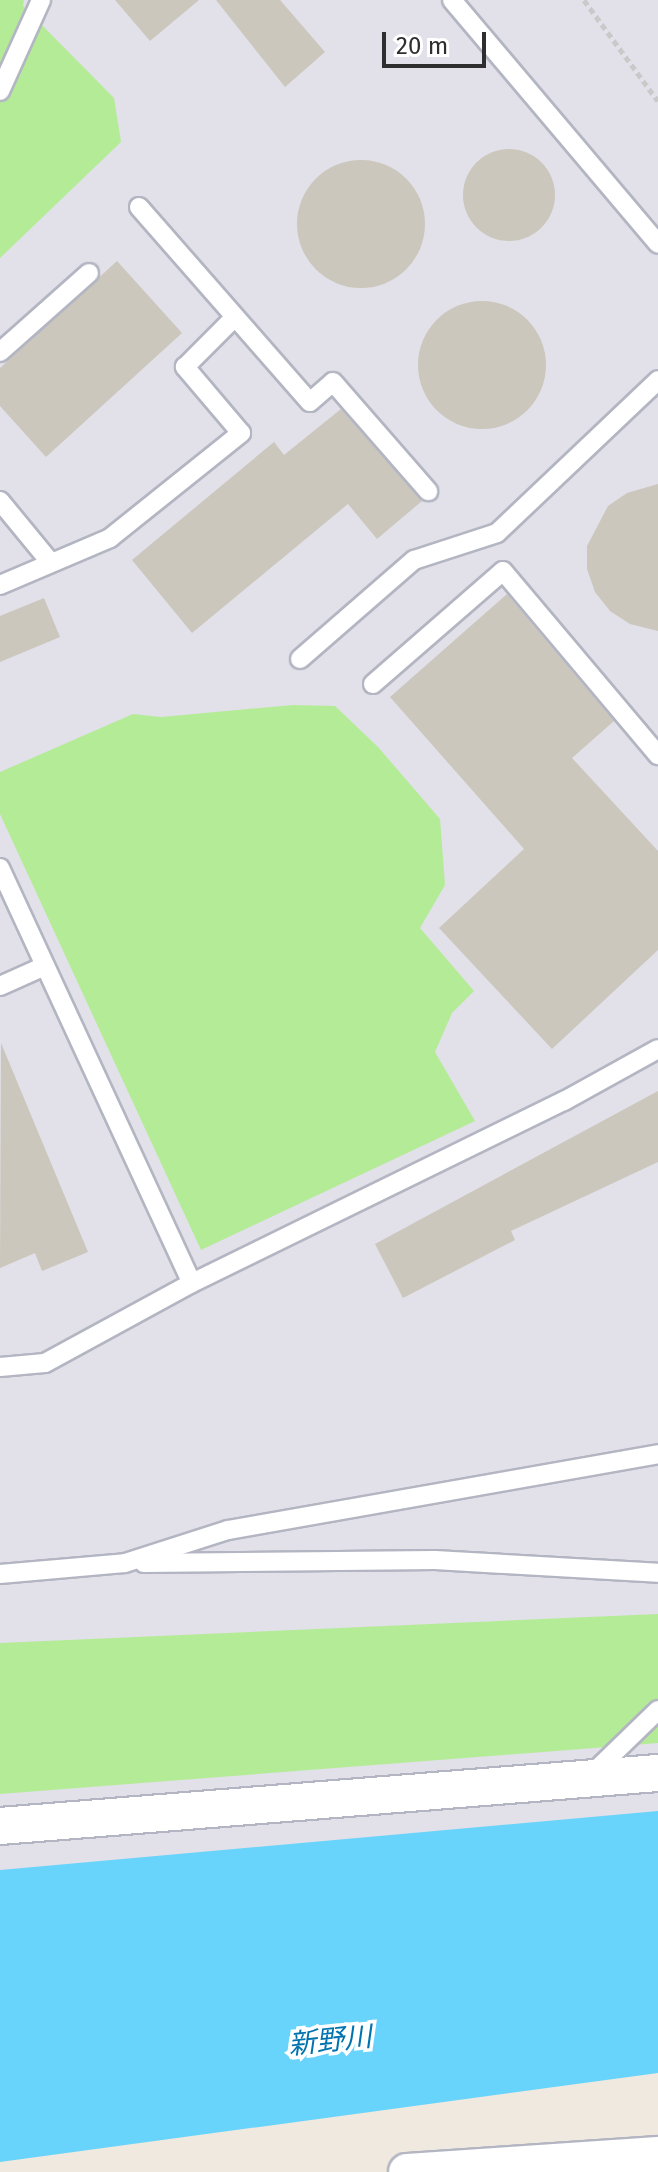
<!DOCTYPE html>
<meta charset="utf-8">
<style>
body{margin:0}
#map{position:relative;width:658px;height:2172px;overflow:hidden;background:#f0e9df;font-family:"Fira Sans","Noto Sans JP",sans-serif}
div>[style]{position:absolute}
.industrial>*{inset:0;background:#e2e0e8;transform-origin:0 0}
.green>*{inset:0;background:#b4eb97}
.water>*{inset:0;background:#69d4fb}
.building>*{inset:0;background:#cbc7bd}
.round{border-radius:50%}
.path>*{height:5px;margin-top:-2.5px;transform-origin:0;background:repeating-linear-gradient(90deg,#c9c9c9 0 6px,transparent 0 10px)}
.roads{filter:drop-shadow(2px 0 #b3b6c2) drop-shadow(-2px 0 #b3b6c2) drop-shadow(0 2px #b3b6c2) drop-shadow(0 -2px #b3b6c2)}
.lane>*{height:18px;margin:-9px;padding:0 9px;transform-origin:9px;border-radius:9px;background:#fff}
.street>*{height:36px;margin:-18px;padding:0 18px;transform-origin:18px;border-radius:18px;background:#fff}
span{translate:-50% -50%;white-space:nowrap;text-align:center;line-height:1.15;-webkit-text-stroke:7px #fff;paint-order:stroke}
.water-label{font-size:28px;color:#0073af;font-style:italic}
.scale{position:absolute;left:382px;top:32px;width:104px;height:36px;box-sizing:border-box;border:4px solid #2e2e2e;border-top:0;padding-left:10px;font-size:24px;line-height:28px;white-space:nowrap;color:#2e2e2e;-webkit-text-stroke:6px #fff;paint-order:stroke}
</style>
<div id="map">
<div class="industrial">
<i style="left:0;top:0;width:658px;height:1870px"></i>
</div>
<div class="green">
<i style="clip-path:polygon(0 0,24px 0,23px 6px,114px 98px,121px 142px,0 258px)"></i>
<i style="clip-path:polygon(293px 705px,335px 706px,378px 747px,440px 819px,445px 885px,420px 928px,474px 991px,452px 1013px,435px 1052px,475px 1121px,201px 1250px,0 814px,0 772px,133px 714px,161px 717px)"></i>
<i style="clip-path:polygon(658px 1614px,658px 1743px,0 1794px,0 1643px)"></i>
</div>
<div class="water">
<i style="clip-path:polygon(658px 1811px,658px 2073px,0 2162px,0 1870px)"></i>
</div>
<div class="building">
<i style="clip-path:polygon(115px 0,199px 0,150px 41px)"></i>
<i style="clip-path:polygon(216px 0,280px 0,325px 52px,285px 87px)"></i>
<i class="round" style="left:463px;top:149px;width:92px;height:92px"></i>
<i class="round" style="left:297px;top:160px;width:128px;height:128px"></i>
<i style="clip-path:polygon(117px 261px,182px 333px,46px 457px,0 406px,0 368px)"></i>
<i class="round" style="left:418px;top:301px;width:128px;height:128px"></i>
<i style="clip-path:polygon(341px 409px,422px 501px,377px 539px,348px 504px,192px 633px,132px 560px,274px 442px,284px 455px)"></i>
<i style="clip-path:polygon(658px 484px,658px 631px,630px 624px,610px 611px,595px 592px,587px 569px,587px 546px,608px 506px,627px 493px)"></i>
<i style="clip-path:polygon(507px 594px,614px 721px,572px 758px,658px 851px,658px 950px,552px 1049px,439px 928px,524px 849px,390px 697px)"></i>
<i style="clip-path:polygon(44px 598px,60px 637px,0 662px,0 616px)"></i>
<i style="clip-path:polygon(1px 1043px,88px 1252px,42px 1271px,35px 1253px,0 1268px)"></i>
<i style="clip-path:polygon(658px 1091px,658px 1162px,511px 1231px,515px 1240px,403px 1298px,375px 1244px)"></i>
</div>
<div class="path">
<i style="left:584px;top:0;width:125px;rotate:53.8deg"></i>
</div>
<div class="roads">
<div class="lane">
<i style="left:452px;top:0;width:319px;rotate:49.8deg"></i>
<i style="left:0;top:91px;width:100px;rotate:-65.7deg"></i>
<i style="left:139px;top:207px;width:259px;rotate:48.8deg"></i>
<i style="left:310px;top:402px;width:30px;rotate:-41deg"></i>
<i style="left:333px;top:382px;width:145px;rotate:48.9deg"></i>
<i style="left:0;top:352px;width:119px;rotate:-41.6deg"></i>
<i style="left:0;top:501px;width:80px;rotate:50.6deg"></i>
<i style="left:0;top:585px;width:120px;rotate:-23.1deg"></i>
<i style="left:110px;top:538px;width:168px;rotate:-38.7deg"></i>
<i style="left:241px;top:433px;width:87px;rotate:-130.3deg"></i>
<i style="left:185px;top:367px;width:69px;rotate:-45deg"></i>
<i style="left:300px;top:659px;width:151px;rotate:-41deg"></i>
<i style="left:414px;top:560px;width:87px;rotate:-18deg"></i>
<i style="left:497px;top:533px;width:222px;rotate:-43.5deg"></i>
<i style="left:373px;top:684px;width:172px;rotate:-41deg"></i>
<i style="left:503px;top:571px;width:241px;rotate:49.9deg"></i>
<i style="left:0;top:868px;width:457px;rotate:65.2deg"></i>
<i style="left:0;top:986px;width:49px;rotate:-24deg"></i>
<i style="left:0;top:1367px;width:45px;rotate:-5.1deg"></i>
<i style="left:45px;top:1363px;width:167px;rotate:-28.6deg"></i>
<i style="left:192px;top:1283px;width:414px;rotate:-26.1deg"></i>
<i style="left:564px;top:1101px;width:107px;rotate:-29deg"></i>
<i style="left:144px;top:1563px;width:291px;rotate:-0.6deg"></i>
<i style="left:435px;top:1560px;width:223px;rotate:3.3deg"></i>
<i style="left:0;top:1574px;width:125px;rotate:-5deg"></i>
<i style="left:125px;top:1563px;width:108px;rotate:-17.8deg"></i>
<i style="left:228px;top:1530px;width:437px;rotate:-10deg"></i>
<i style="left:592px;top:1774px;width:92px;rotate:-44.1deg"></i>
</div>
<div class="street">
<i style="left:0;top:1826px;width:660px;rotate:-4.61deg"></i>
<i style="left:407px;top:2172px;width:252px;rotate:-3.9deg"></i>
</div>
</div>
<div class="water-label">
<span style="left:330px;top:2041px;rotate:-6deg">新野川</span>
</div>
<div class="scale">20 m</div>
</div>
